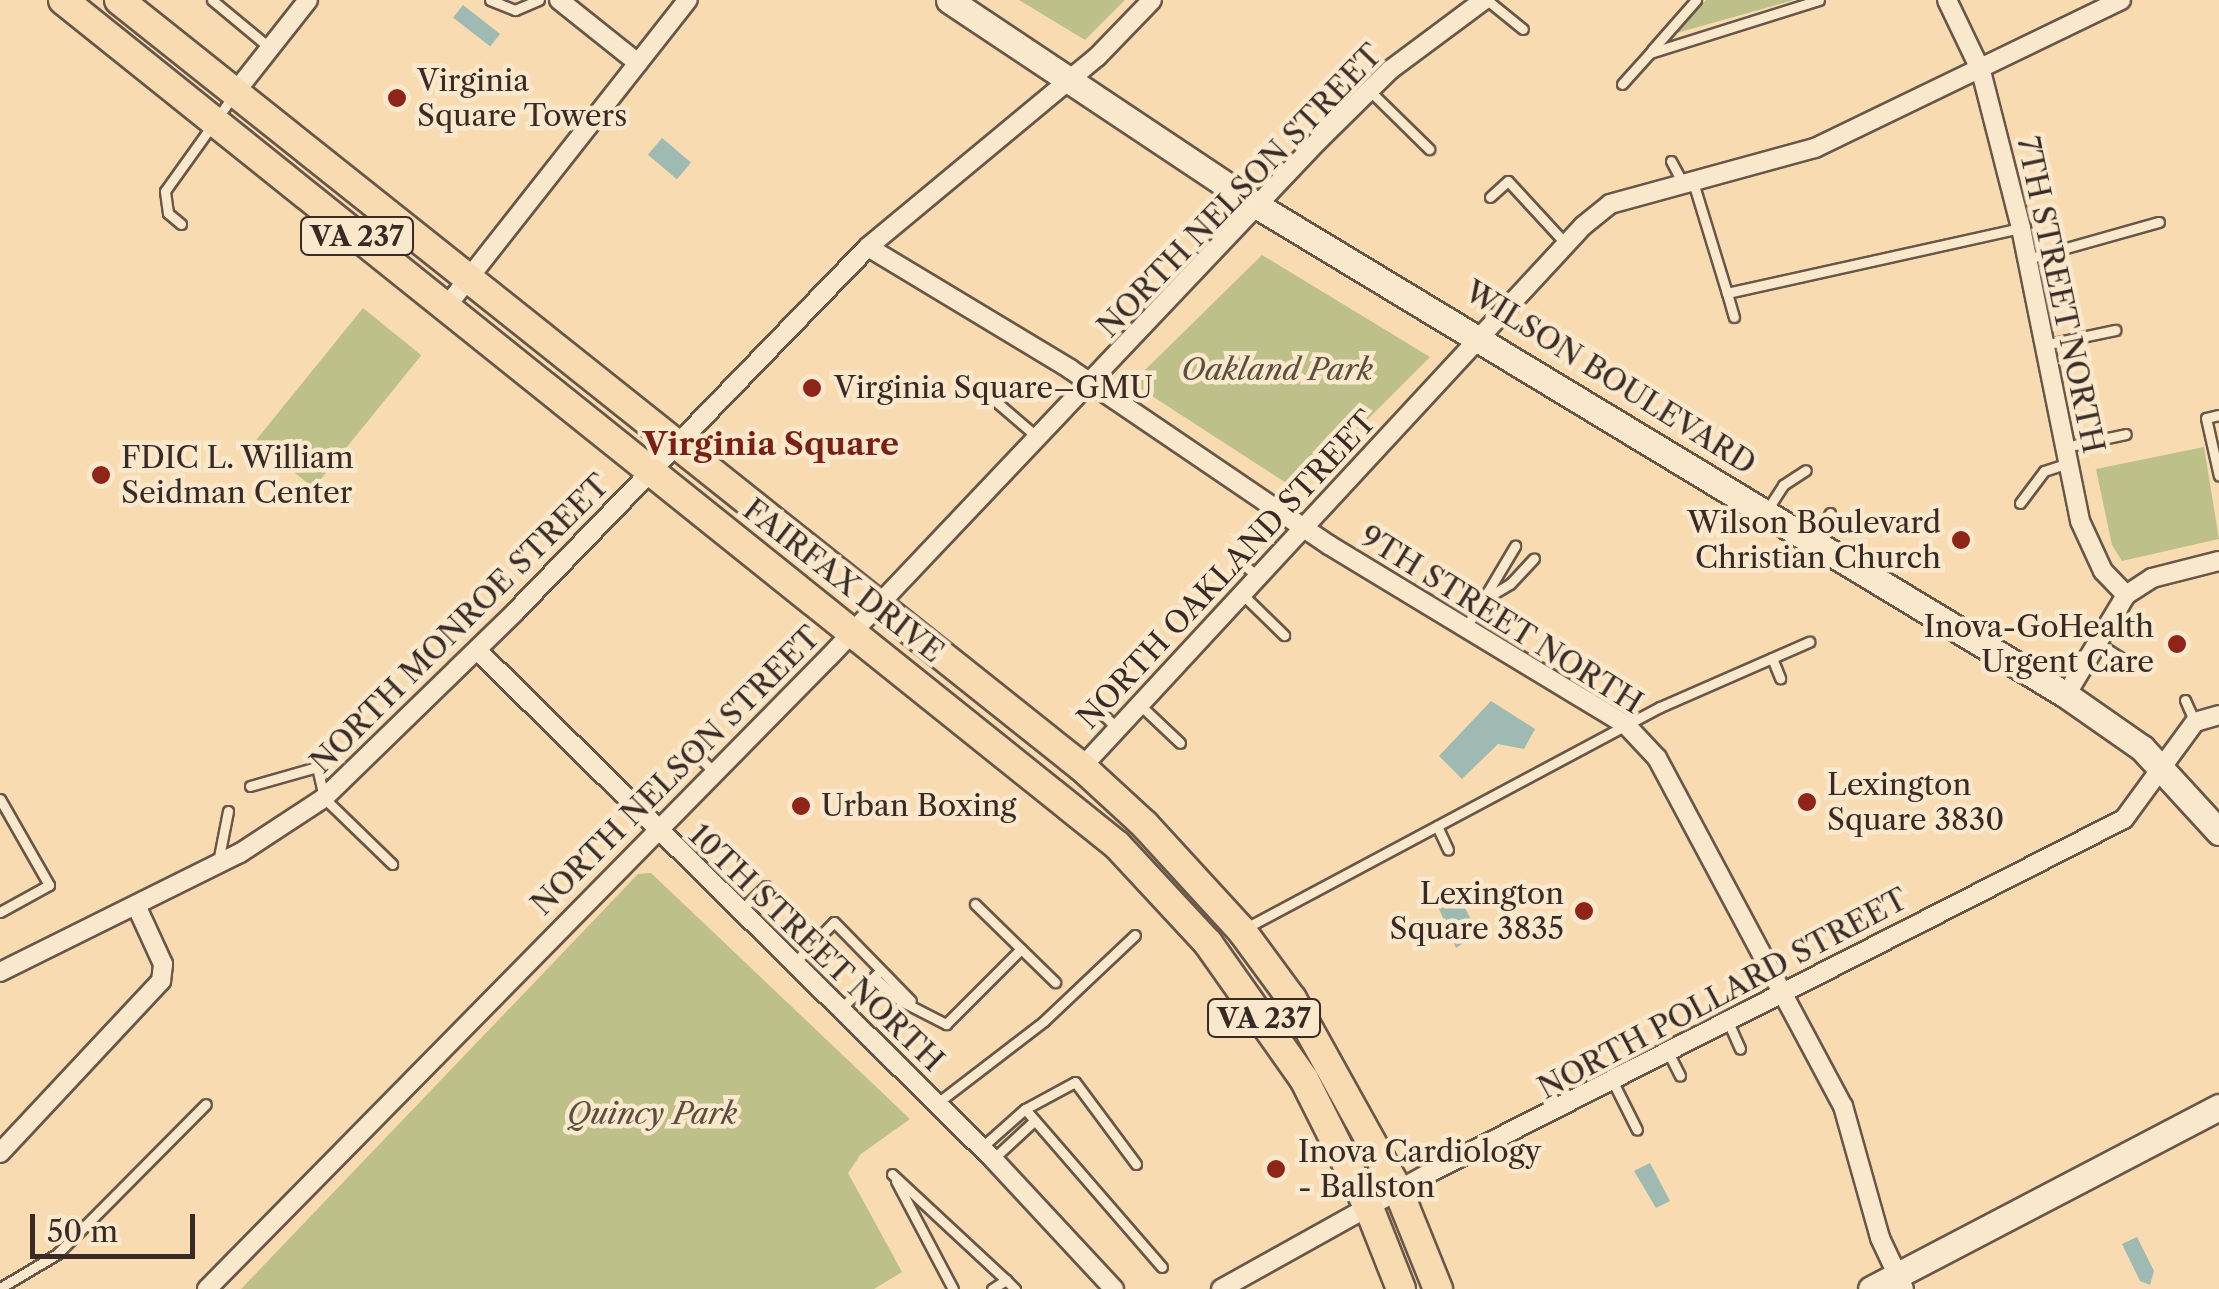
<!DOCTYPE html>
<meta charset="utf-8">
<style>
body{margin:0}
#map{position:relative;width:2219px;height:1289px;overflow:hidden;background:#f8dbb1;font-family:"Libre Caslon Text",serif}
div>[style]{position:absolute}
.green>*{inset:0;background:#bec08a;transform-origin:0 0}
.water>*{inset:0;background:#9fbab2;transform-origin:0 0}
.roads{filter:drop-shadow(2px 0 #685749) drop-shadow(-2px 0 #685749) drop-shadow(0 2px #685749) drop-shadow(0 -2px #685749)}
.lane>*{height:9px;margin:-4.5px;padding:0 4.5px;transform-origin:4.5px;border-radius:4.5px;background:#fae8cc}
.street>*{height:18px;margin:-9px;padding:0 9px;transform-origin:9px;border-radius:9px;background:#fae8cc}
.secondary>*{height:25px;margin:-12.5px;padding:0 12.5px;transform-origin:12.5px;border-radius:12.5px;background:#fae8cc}
.primary>*{height:28px;margin:-14px;padding:0 14px;transform-origin:14px;border-radius:14px;background:#f8dbb1}
.dots>*{width:28px;height:28px;translate:-50% -50%;box-sizing:border-box;border:5px solid #fae8cc;border-radius:50%}
span{translate:-50% -50%;white-space:nowrap;text-align:center;line-height:1.15;-webkit-text-stroke:9px #fae8cc;paint-order:stroke}
.shield-label span{padding:2px 8px;background:#fae8cc;border:2px solid;border-radius:8px;-webkit-text-stroke-width:0}
.shield-label{font-size:28px;color:#382b26;font-weight:700}
.poi-label{font-size:30px;color:#382b26}
.left{translate:0 -50%;text-align:left}
.right{translate:-100% -50%;text-align:right}
.street-label{font-size:30px;color:#382b26}
.park-label{font-size:30px;color:#5a503f;font-style:italic}
.neighbourhood-label{font-size:32px;color:#7a1f14;font-weight:700}
.scale{position:absolute;left:30px;top:1214px;width:165px;height:45px;box-sizing:border-box;border:5px solid #382b26;border-top:0;padding-left:12px;font-size:30px;line-height:35px;white-space:nowrap;color:#382b26;-webkit-text-stroke:8px #fae8cc;paint-order:stroke}
</style>
<div id="map">
<div class="green">
<i style="clip-path:polygon(1019px 0,1125px 0,1085px 40px)"></i>
<i style="clip-path:polygon(1706px 0,1794px 0,1673px 34px)"></i>
<i style="clip-path:polygon(1262px 255px,1430px 357px,1297px 490px,1138px 387px,1144px 371px)"></i>
<i style="left:363px;top:308px;width:75px;height:171px;rotate:39deg"></i>
<i style="clip-path:polygon(2204px 447px,2219px 539px,2122px 561px,2112px 545px,2096px 469px)"></i>
<i style="clip-path:polygon(651px 873px,910px 1119px,861px 1154px,848px 1173px,902px 1272px,874px 1289px,241px 1289px,638px 874px)"></i>
</div>
<div class="water">
<i style="left:463px;top:5px;width:47px;height:16px;rotate:38deg"></i>
<i style="left:662px;top:138px;width:38px;height:22px;rotate:40deg"></i>
<i style="clip-path:polygon(1491px 701px,1535px 729px,1524px 749px,1498px 744px,1462px 779px,1439px 756px)"></i>
<i style="clip-path:polygon(1456px 891px,1475px 927px,1474px 936px,1456px 948px,1437px 904px)"></i>
<i style="clip-path:polygon(1650px 1163px,1670px 1201px,1656px 1208px,1634px 1171px)"></i>
<i style="clip-path:polygon(2137px 1237px,2154px 1271px,2150px 1285px,2140px 1281px,2122px 1244px)"></i>
</div>
<div class="roads">
<div class="lane">
<i style="left:212px;top:0;width:75px;rotate:39.6deg"></i>
<i style="left:490px;top:0;width:27px;rotate:22deg"></i>
<i style="left:515px;top:10px;width:26px;rotate:-23deg"></i>
<i style="left:1487px;top:0;width:46px;rotate:38.9deg"></i>
<i style="left:1652px;top:50px;width:67px;rotate:-48.7deg"></i>
<i style="left:1622px;top:84px;width:42px;rotate:-47.9deg"></i>
<i style="left:1650px;top:53px;width:177px;rotate:-17.4deg"></i>
<i style="left:1370px;top:91px;width:83px;rotate:44.5deg"></i>
<i style="left:1671px;top:161px;width:24px;rotate:62deg"></i>
<i style="left:1693px;top:182px;width:116px;rotate:73deg"></i>
<i style="left:1727px;top:293px;width:301px;rotate:-12.5deg"></i>
<i style="left:1490px;top:197px;width:24px;rotate:-42deg"></i>
<i style="left:1508px;top:181px;width:86px;rotate:47.4deg"></i>
<i style="left:181px;top:224px;width:17px;rotate:-140deg"></i>
<i style="left:168px;top:213px;width:22px;rotate:-98deg"></i>
<i style="left:165px;top:191px;width:117px;rotate:-54.4deg"></i>
<i style="left:2027px;top:259px;width:137px;rotate:-15.7deg"></i>
<i style="left:1727px;top:293px;width:25px;rotate:74deg"></i>
<i style="left:2044px;top:345px;width:73px;rotate:-11.9deg"></i>
<i style="left:993px;top:399px;width:57px;rotate:40.7deg"></i>
<i style="left:2219px;top:415px;width:13px;rotate:167deg"></i>
<i style="left:2206px;top:418px;width:59px;rotate:77.4deg"></i>
<i style="left:2065px;top:447px;width:62px;rotate:-12deg"></i>
<i style="left:2020px;top:503px;width:40px;rotate:-53deg"></i>
<i style="left:2044px;top:471px;width:25px;rotate:-18deg"></i>
<i style="left:1767px;top:510px;width:30px;rotate:-57deg"></i>
<i style="left:1783px;top:485px;width:27px;rotate:-33deg"></i>
<i style="left:1815px;top:539px;width:30px;rotate:-60deg"></i>
<i style="left:1242px;top:563px;width:21px;rotate:41deg"></i>
<i style="left:1242px;top:594px;width:59px;rotate:44.3deg"></i>
<i style="left:1484px;top:598px;width:61px;rotate:-59.2deg"></i>
<i style="left:1467px;top:625px;width:30px;rotate:-57deg"></i>
<i style="left:1483px;top:600px;width:31px;rotate:-31deg"></i>
<i style="left:1510px;top:584px;width:35px;rotate:-47deg"></i>
<i style="left:2098px;top:643px;width:33px;rotate:33deg"></i>
<i style="left:1772px;top:658px;width:22px;rotate:68deg"></i>
<i style="left:2185px;top:700px;width:24px;rotate:66deg"></i>
<i style="left:1090px;top:702px;width:37px;rotate:44deg"></i>
<i style="left:1140px;top:705px;width:55px;rotate:43.5deg"></i>
<i style="left:694px;top:752px;width:28px;rotate:45deg"></i>
<i style="left:250px;top:786px;width:70px;rotate:-15.8deg"></i>
<i style="left:317px;top:767px;width:32px;rotate:77deg"></i>
<i style="left:324px;top:798px;width:95px;rotate:44.1deg"></i>
<i style="left:0;top:799px;width:99px;rotate:60.3deg"></i>
<i style="left:49px;top:885px;width:56px;rotate:151.1deg"></i>
<i style="left:1437px;top:826px;width:26px;rotate:65deg"></i>
<i style="left:218px;top:862px;width:52px;rotate:-78.9deg"></i>
<i style="left:975px;top:904px;width:112px;rotate:44.3deg"></i>
<i style="left:740px;top:911px;width:36px;rotate:-44deg"></i>
<i style="left:1244px;top:929px;width:472px;rotate:-28.1deg"></i>
<i style="left:1660px;top:707px;width:163px;rotate:-23.6deg"></i>
<i style="left:794px;top:963px;width:57px;rotate:-45.7deg"></i>
<i style="left:834px;top:922px;width:110px;rotate:45.7deg"></i>
<i style="left:874px;top:977px;width:36px;rotate:42deg"></i>
<i style="left:901px;top:1001px;width:51px;rotate:27.1deg"></i>
<i style="left:946px;top:1024px;width:106px;rotate:-45deg"></i>
<i style="left:841px;top:1008px;width:50px;rotate:-43.4deg"></i>
<i style="left:1729px;top:1024px;width:27px;rotate:66deg"></i>
<i style="left:1670px;top:1056px;width:22px;rotate:63deg"></i>
<i style="left:1614px;top:1084px;width:51px;rotate:63.4deg"></i>
<i style="left:936px;top:1104px;width:136px;rotate:-37.5deg"></i>
<i style="left:1044px;top:1021px;width:125px;rotate:-43.4deg"></i>
<i style="left:982px;top:1147px;width:57px;rotate:-41.5deg"></i>
<i style="left:993px;top:1159px;width:57px;rotate:-42.9deg"></i>
<i style="left:1136px;top:1164px;width:102px;rotate:-126.6deg"></i>
<i style="left:1075px;top:1082px;width:57px;rotate:151.6deg"></i>
<i style="left:1025px;top:1109px;width:209px;rotate:49.1deg"></i>
<i style="left:892px;top:1174px;width:156px;rotate:42.9deg"></i>
<i style="left:896px;top:1181px;width:122px;rotate:62.2deg"></i>
<i style="left:0;top:1288px;width:66px;rotate:-30.8deg"></i>
<i style="left:57px;top:1254px;width:211px;rotate:-45.2deg"></i>
<i style="left:992px;top:1289px;width:17px;rotate:-33deg"></i>
<i style="left:1006px;top:1280px;width:13px;rotate:45deg"></i>
</div>
<div class="street">
<i style="left:559px;top:0;width:101px;rotate:38.6deg"></i>
<i style="left:1947px;top:0;width:79px;rotate:64.4deg"></i>
<i style="left:1981px;top:71px;width:162px;rotate:75.7deg"></i>
<i style="left:2021px;top:228px;width:299px;rotate:78.6deg"></i>
<i style="left:2080px;top:521px;width:55px;rotate:65.3deg"></i>
<i style="left:2103px;top:571px;width:33px;rotate:46deg"></i>
<i style="left:233px;top:95px;width:121px;rotate:-51.7deg"></i>
<i style="left:868px;top:247px;width:236px;rotate:31.1deg"></i>
<i style="left:1070px;top:369px;width:313px;rotate:34.2deg"></i>
<i style="left:1329px;top:545px;width:347px;rotate:31.2deg"></i>
<i style="left:1626px;top:725px;width:45px;rotate:46.8deg"></i>
<i style="left:1657px;top:758px;width:395px;rotate:61.9deg"></i>
<i style="left:1843px;top:1106px;width:137px;rotate:74.3deg"></i>
<i style="left:1880px;top:1238px;width:56px;rotate:64.8deg"></i>
<i style="left:446px;top:307px;width:391px;rotate:-51.8deg"></i>
<i style="left:477px;top:650px;width:725px;rotate:44.61deg"></i>
<i style="left:993px;top:1159px;width:178px;rotate:47.1deg"></i>
<i style="left:2066px;top:695px;width:117px;rotate:-59deg"></i>
<i style="left:2126px;top:595px;width:31px;rotate:-33deg"></i>
<i style="left:2152px;top:578px;width:69px;rotate:-14.2deg"></i>
<i style="left:1082px;top:767px;width:737px;rotate:-47.2deg"></i>
<i style="left:1583px;top:226px;width:35px;rotate:-39deg"></i>
<i style="left:1610px;top:204px;width:213px;rotate:-15.3deg"></i>
<i style="left:1815px;top:148px;width:340px;rotate:-25.8deg"></i>
<i style="left:0;top:972px;width:268px;rotate:-26.4deg"></i>
<i style="left:240px;top:853px;width:100px;rotate:-33.2deg"></i>
<i style="left:324px;top:798px;width:267px;rotate:-44.2deg"></i>
<i style="left:515px;top:612px;width:508px;rotate:-45.96deg"></i>
<i style="left:868px;top:247px;width:298px;rotate:-39.7deg"></i>
<i style="left:1097px;top:57px;width:79px;rotate:-46deg"></i>
<i style="left:0;top:1153px;width:236px;rotate:-46.9deg"></i>
<i style="left:161px;top:981px;width:17px;rotate:-83deg"></i>
<i style="left:163px;top:964px;width:65px;rotate:-114.6deg"></i>
<i style="left:207px;top:1289px;width:887px;rotate:-45.46deg"></i>
<i style="left:829px;top:657px;width:709px;rotate:-46.54deg"></i>
<i style="left:1317px;top:142px;width:103px;rotate:-44.6deg"></i>
<i style="left:1390px;top:70px;width:117px;rotate:-36.7deg"></i>
<i style="left:1221px;top:1289px;width:245px;rotate:-29.1deg"></i>
<i style="left:1435px;top:1170px;width:773px;rotate:-27deg"></i>
<i style="left:2124px;top:819px;width:120px;rotate:-53.8deg"></i>
<i style="left:2195px;top:722px;width:25px;rotate:-16deg"></i>
</div>
<div class="secondary">
<i style="left:949px;top:0;width:375px;rotate:33.7deg"></i>
<i style="left:1261px;top:208px;width:941px;rotate:31.17deg"></i>
<i style="left:2066px;top:695px;width:93px;rotate:34.9deg"></i>
<i style="left:2142px;top:748px;width:114px;rotate:47.5deg"></i>
<i style="left:1871px;top:1289px;width:393px;rotate:-27.6deg"></i>
</div>
<div class="primary">
<i style="left:63px;top:0;width:1351px;rotate:38.72deg"></i>
<i style="left:1117px;top:845px;width:134px;rotate:47.1deg"></i>
<i style="left:1208px;top:943px;width:166px;rotate:54.8deg"></i>
<i style="left:1304px;top:1079px;width:144px;rotate:63.3deg"></i>
<i style="left:1369px;top:1208px;width:87px;rotate:68.4deg"></i>
<i style="left:119px;top:0;width:1231px;rotate:38.54deg"></i>
<i style="left:1082px;top:767px;width:86px;rotate:42.6deg"></i>
<i style="left:1145px;top:825px;width:144px;rotate:47.5deg"></i>
<i style="left:1242px;top:931px;width:84px;rotate:53.7deg"></i>
<i style="left:1292px;top:999px;width:218px;rotate:61deg"></i>
<i style="left:1398px;top:1190px;width:107px;rotate:68deg"></i>
</div>
</div>
<div class="dots">
<i style="left:397px;top:98px;background:#8f2418"></i>
<i style="left:812px;top:388px;background:#8f2418"></i>
<i style="left:101px;top:475px;background:#8f2418"></i>
<i style="left:1961px;top:540px;background:#8f2418"></i>
<i style="left:2177px;top:644px;background:#8f2418"></i>
<i style="left:1807px;top:802px;background:#8f2418"></i>
<i style="left:801px;top:806px;background:#8f2418"></i>
<i style="left:1584px;top:911px;background:#8f2418"></i>
<i style="left:1276px;top:1169px;background:#8f2418"></i>
</div>
<div class="shield-label">
<span style="left:357px;top:236px">VA 237</span>
<span style="left:1264px;top:1018px">VA 237</span>
</div>
<div class="poi-label">
<span class="left" style="left:417px;top:98px">Virginia<br>Square Towers</span>
<span class="left" style="left:834px;top:388px">Virginia Square–GMU</span>
<span class="left" style="left:121px;top:475px">FDIC L. William<br>Seidman Center</span>
<span class="right" style="left:1941px;top:540px">Wilson Boulevard<br>Christian Church</span>
<span class="right" style="left:2154px;top:644px">Inova-GoHealth<br>Urgent Care</span>
<span class="left" style="left:1827px;top:802px">Lexington<br>Square 3830</span>
<span class="left" style="left:821px;top:806px">Urban Boxing</span>
<span class="right" style="left:1564px;top:911px">Lexington<br>Square 3835</span>
<span class="left" style="left:1298px;top:1169px">Inova Cardiology<br>- Ballston</span>
</div>
<div class="street-label">
<span style="left:1240px;top:191px;rotate:-46deg">NORTH NELSON STREET</span>
<span style="left:2060px;top:295px;rotate:78deg">7TH STREET NORTH</span>
<span style="left:1610px;top:378px;rotate:32deg">WILSON BOULEVARD</span>
<span style="left:1227px;top:570px;rotate:-47deg">NORTH OAKLAND STREET</span>
<span style="left:843px;top:581px;rotate:38deg">FAIRFAX DRIVE</span>
<span style="left:1501px;top:620px;rotate:32deg">9TH STREET NORTH</span>
<span style="left:460px;top:624px;rotate:-45deg">NORTH MONROE STREET</span>
<span style="left:676px;top:771px;rotate:-45deg">NORTH NELSON STREET</span>
<span style="left:816px;top:948px;rotate:44deg">10TH STREET NORTH</span>
<span style="left:1723px;top:994px;rotate:-28deg">NORTH POLLARD STREET</span>
</div>
<div class="park-label">
<span style="left:1277px;top:370px">Oakland Park</span>
<span style="left:652px;top:1114px">Quincy Park</span>
</div>
<div class="neighbourhood-label">
<span style="left:771px;top:444px">Virginia Square</span>
</div>
<div class="scale">50 m</div>
</div>
